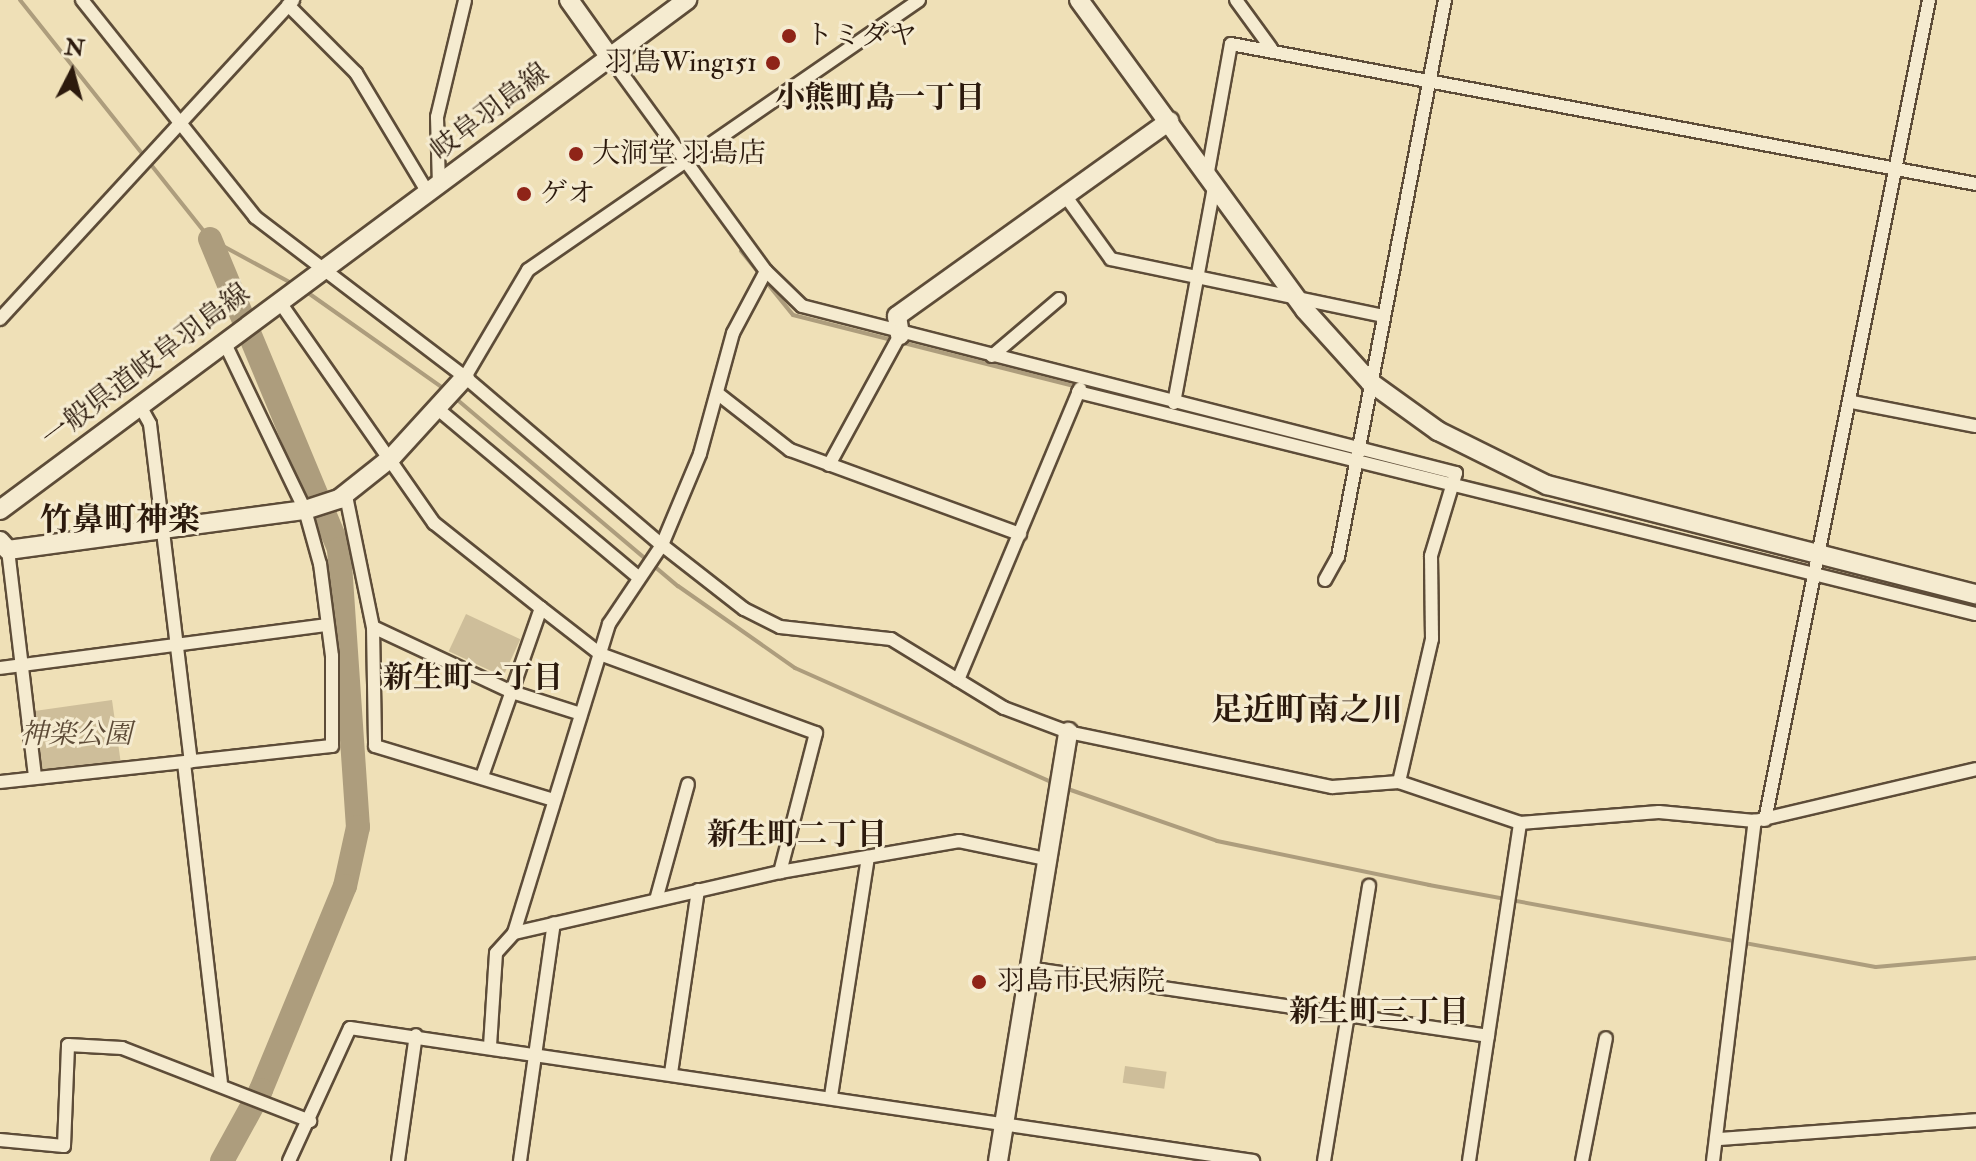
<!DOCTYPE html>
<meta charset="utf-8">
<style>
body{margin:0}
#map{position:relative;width:1976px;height:1161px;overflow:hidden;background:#efe0b7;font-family:"IM FELL Double Pica","Noto Serif JP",serif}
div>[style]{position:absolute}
.green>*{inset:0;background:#cebe9a;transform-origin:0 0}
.stream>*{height:4px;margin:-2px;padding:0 2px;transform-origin:2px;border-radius:2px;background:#ad9d7d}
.river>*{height:24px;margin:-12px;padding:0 12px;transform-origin:12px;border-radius:12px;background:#ad9d7d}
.roads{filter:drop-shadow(2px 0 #5d4c38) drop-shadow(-2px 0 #5d4c38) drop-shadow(0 2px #5d4c38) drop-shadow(0 -2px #5d4c38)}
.street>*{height:12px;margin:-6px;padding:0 6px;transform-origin:6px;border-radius:6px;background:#f5ebd0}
.secondary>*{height:18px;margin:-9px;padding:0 9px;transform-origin:9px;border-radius:9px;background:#f5ebd0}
.dots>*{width:22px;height:22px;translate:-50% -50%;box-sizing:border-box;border:4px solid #f5ebd0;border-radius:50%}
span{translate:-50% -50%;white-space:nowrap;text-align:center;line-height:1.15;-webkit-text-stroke:6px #f5ebd0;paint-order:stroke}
.poi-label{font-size:28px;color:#2c1a0d}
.left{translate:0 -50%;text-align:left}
.right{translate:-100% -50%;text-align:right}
.street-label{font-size:28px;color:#2c1a0d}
.park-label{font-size:28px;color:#5d4b37;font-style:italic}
.neighbourhood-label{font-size:30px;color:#2c1a0d;font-weight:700}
.quarter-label{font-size:32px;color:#2c1a0d;font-weight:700}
.north{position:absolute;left:32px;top:32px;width:80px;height:80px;-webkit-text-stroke:6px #f5ebd0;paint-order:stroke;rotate:6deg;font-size:22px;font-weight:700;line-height:32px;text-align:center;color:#2c1a0d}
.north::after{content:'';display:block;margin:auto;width:28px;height:36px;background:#2c1a0d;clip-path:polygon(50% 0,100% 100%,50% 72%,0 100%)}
</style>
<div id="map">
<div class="green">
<i style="left:466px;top:614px;width:60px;height:41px;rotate:25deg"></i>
<i style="left:112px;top:700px;width:61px;height:80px;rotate:82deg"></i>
<i style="left:1125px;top:1066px;width:42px;height:17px;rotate:8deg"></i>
</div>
<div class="stream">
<i style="left:20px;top:0;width:305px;rotate:51.5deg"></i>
<i style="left:210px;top:239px;width:94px;rotate:28.5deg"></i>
<i style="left:741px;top:251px;width:82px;rotate:50.9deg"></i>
<i style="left:793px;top:315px;width:294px;rotate:14.2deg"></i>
<i style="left:304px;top:290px;width:175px;rotate:35.2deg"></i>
<i style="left:1110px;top:394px;width:315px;rotate:13.8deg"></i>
<i style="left:454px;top:397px;width:293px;rotate:40.2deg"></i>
<i style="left:678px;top:586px;width:143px;rotate:35deg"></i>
<i style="left:795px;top:668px;width:282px;rotate:24deg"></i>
<i style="left:1456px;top:479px;width:65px;rotate:13.4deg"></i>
<i style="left:1065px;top:788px;width:161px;rotate:19.2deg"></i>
<i style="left:1217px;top:841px;width:217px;rotate:11.7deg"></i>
<i style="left:1429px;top:885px;width:454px;rotate:10.4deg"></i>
<i style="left:1876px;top:967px;width:100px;rotate:-5.1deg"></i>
</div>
<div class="river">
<i style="left:210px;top:239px;width:336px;rotate:67.4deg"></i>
<i style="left:339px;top:549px;width:279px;rotate:86.1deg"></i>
<i style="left:358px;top:827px;width:60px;rotate:102.4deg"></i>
<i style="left:345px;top:886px;width:221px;rotate:112.4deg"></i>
<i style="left:261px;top:1090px;width:81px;rotate:118.8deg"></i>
</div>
<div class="roads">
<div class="street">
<i style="left:82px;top:0;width:278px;rotate:51.4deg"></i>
<i style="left:255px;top:217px;width:264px;rotate:37.3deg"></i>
<i style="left:465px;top:377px;width:259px;rotate:40.5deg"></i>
<i style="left:662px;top:545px;width:104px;rotate:38deg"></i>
<i style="left:744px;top:609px;width:40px;rotate:26.6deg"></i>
<i style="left:780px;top:627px;width:112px;rotate:6.2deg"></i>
<i style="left:891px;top:639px;width:132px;rotate:31.4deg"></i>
<i style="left:1004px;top:708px;width:68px;rotate:20.6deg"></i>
<i style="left:1068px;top:732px;width:270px;rotate:11.8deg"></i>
<i style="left:1332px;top:787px;width:67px;rotate:-4.3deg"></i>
<i style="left:1399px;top:782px;width:128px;rotate:18.7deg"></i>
<i style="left:1520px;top:823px;width:139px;rotate:-4.5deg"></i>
<i style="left:1659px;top:812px;width:96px;rotate:5.4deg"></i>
<i style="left:1755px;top:821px;width:227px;rotate:-13.2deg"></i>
<i style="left:1236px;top:0;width:59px;rotate:53.9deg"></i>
<i style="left:288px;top:5px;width:96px;rotate:45deg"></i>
<i style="left:356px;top:73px;width:140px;rotate:59deg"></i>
<i style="left:609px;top:56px;width:266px;rotate:53.9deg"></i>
<i style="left:766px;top:271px;width:50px;rotate:44.2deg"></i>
<i style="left:802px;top:306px;width:675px;rotate:14.32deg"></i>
<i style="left:1456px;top:473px;width:87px;rotate:106.8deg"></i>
<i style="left:1431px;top:556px;width:83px;rotate:89.3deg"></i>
<i style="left:1432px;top:639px;width:147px;rotate:103deg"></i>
<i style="left:1207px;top:177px;width:135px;rotate:-79.8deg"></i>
<i style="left:1231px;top:44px;width:758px;rotate:10.64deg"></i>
<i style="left:439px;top:185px;width:68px;rotate:-91.7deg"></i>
<i style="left:437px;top:117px;width:120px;rotate:-76.5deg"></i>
<i style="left:1064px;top:194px;width:80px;rotate:54.1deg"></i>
<i style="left:1111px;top:259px;width:278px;rotate:11.8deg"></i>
<i style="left:766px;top:271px;width:70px;rotate:118deg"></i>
<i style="left:733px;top:333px;width:125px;rotate:105.3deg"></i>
<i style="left:700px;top:454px;width:99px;rotate:112.7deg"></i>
<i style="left:662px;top:545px;width:95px;rotate:123.9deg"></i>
<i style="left:609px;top:624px;width:323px;rotate:107.1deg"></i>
<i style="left:514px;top:933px;width:273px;rotate:-12.9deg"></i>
<i style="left:780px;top:872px;width:182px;rotate:-9.8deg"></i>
<i style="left:959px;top:841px;width:89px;rotate:11.7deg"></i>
<i style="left:279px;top:301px;width:271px;rotate:55.1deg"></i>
<i style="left:434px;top:523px;width:137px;rotate:38.5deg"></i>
<i style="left:541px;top:608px;width:176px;rotate:109.3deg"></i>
<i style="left:0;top:319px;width:433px;rotate:-47.4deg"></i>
<i style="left:992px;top:356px;width:88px;rotate:-40.4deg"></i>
<i style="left:465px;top:377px;width:124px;rotate:-59.5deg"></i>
<i style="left:528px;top:270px;width:475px;rotate:-34.6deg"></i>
<i style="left:1078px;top:392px;width:925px;rotate:13.89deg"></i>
<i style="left:717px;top:393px;width:93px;rotate:38deg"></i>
<i style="left:790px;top:450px;width:245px;rotate:20.1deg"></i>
<i style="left:1852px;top:402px;width:126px;rotate:11deg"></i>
<i style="left:1174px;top:403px;width:219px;rotate:-79.5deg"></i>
<i style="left:139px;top:404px;width:23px;rotate:61deg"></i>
<i style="left:150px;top:424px;width:340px;rotate:83.1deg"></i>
<i style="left:439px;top:410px;width:261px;rotate:40deg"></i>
<i style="left:829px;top:465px;width:148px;rotate:-61.4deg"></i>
<i style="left:346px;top:496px;width:134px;rotate:78.4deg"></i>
<i style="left:373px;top:627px;width:119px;rotate:89deg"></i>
<i style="left:375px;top:746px;width:184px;rotate:16.8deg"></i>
<i style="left:8px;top:550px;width:229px;rotate:83.2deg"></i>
<i style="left:1325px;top:580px;width:26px;rotate:-61deg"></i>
<i style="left:1338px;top:557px;width:567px;rotate:-79.13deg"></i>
<i style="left:541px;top:608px;width:75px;rotate:37.9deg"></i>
<i style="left:600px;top:654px;width:230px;rotate:20.1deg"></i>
<i style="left:816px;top:733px;width:144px;rotate:104.5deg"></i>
<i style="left:373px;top:627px;width:153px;rotate:25.1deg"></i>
<i style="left:512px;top:692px;width:72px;rotate:17.7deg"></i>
<i style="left:0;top:668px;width:330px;rotate:-7.5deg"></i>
<i style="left:958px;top:680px;width:316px;rotate:-67.3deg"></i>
<i style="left:184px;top:763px;width:321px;rotate:83.4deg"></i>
<i style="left:0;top:782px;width:334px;rotate:-6.2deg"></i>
<i style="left:332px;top:746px;width:90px;rotate:-90deg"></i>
<i style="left:332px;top:656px;width:93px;rotate:-97.4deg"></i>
<i style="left:320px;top:564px;width:56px;rotate:-105.5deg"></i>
<i style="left:305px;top:510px;width:184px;rotate:-115.7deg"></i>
<i style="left:1765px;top:820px;width:836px;rotate:-78.69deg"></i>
<i style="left:656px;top:900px;width:120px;rotate:-74.6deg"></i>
<i style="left:1028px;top:968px;width:465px;rotate:8.4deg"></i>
<i style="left:490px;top:1046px;width:93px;rotate:-86.3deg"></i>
<i style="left:496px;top:953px;width:27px;rotate:-48deg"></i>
<i style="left:671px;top:1073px;width:185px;rotate:-81.6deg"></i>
<i style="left:831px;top:1096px;width:242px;rotate:-81.2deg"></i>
<i style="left:1719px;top:1139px;width:258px;rotate:-4.2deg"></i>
<i style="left:0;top:1140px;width:64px;rotate:5.4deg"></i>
<i style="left:64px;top:1146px;width:101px;rotate:-87.7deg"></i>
<i style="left:68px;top:1045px;width:54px;rotate:3.2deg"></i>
<i style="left:122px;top:1048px;width:202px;rotate:21.2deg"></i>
<i style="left:289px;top:1161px;width:146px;rotate:-65.4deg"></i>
<i style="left:350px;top:1028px;width:913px;rotate:8.38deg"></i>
<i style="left:398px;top:1161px;width:127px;rotate:-81.9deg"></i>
<i style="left:520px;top:1161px;width:240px;rotate:-81.9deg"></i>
<i style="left:1324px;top:1161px;width:279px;rotate:-80.7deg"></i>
<i style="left:1469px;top:1161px;width:342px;rotate:-81.4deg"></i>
<i style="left:1582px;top:1161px;width:125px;rotate:-79deg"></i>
<i style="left:1713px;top:1161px;width:343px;rotate:-83deg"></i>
</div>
<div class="secondary">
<i style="left:569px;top:0;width:69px;rotate:54.5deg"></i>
<i style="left:1079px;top:0;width:384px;rotate:53.9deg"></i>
<i style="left:1305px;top:310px;width:97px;rotate:47.9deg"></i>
<i style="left:1370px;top:382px;width:84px;rotate:35.8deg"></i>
<i style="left:1438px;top:431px;width:122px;rotate:26.4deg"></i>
<i style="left:1547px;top:485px;width:443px;rotate:14.3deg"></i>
<i style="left:900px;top:335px;width:19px;rotate:-99deg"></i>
<i style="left:897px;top:316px;width:335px;rotate:-35.6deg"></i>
<i style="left:0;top:510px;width:856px;rotate:-36.59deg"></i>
<i style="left:0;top:541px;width:12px;rotate:48deg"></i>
<i style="left:8px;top:550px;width:300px;rotate:-7.7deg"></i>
<i style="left:305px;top:510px;width:36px;rotate:-18deg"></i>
<i style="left:339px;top:499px;width:68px;rotate:-38.4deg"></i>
<i style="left:392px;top:457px;width:108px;rotate:-47.6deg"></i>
<i style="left:998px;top:1161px;width:435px;rotate:-80.7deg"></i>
</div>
</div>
<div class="dots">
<i style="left:789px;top:36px;background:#8f2418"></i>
<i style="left:773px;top:63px;background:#8f2418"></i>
<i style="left:576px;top:154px;background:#8f2418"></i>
<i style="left:524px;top:194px;background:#8f2418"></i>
<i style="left:979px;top:982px;background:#8f2418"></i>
</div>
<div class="poi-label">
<span class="left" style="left:805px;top:36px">トミダヤ</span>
<span class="right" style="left:757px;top:63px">羽島Wing151</span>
<span class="left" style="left:592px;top:154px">大洞堂 羽島店</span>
<span class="left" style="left:540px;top:194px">ゲオ</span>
<span class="left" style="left:997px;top:982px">羽島市民病院</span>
</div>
<div class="street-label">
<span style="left:490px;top:112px;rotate:-37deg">岐阜羽島線</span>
<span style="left:146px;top:366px;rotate:-37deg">一般県道岐阜羽島線</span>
</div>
<div class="park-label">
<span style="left:76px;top:735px">神楽公園</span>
</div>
<div class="neighbourhood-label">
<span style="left:880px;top:98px">小熊町島一丁目</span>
<span style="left:473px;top:678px">新生町一丁目</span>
<span style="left:797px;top:835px">新生町二丁目</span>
<span style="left:1379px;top:1012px">新生町三丁目</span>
</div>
<div class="quarter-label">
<span style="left:120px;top:520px">竹鼻町神楽</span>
<span style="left:1307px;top:710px">足近町南之川</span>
</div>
<div class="north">N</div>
</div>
